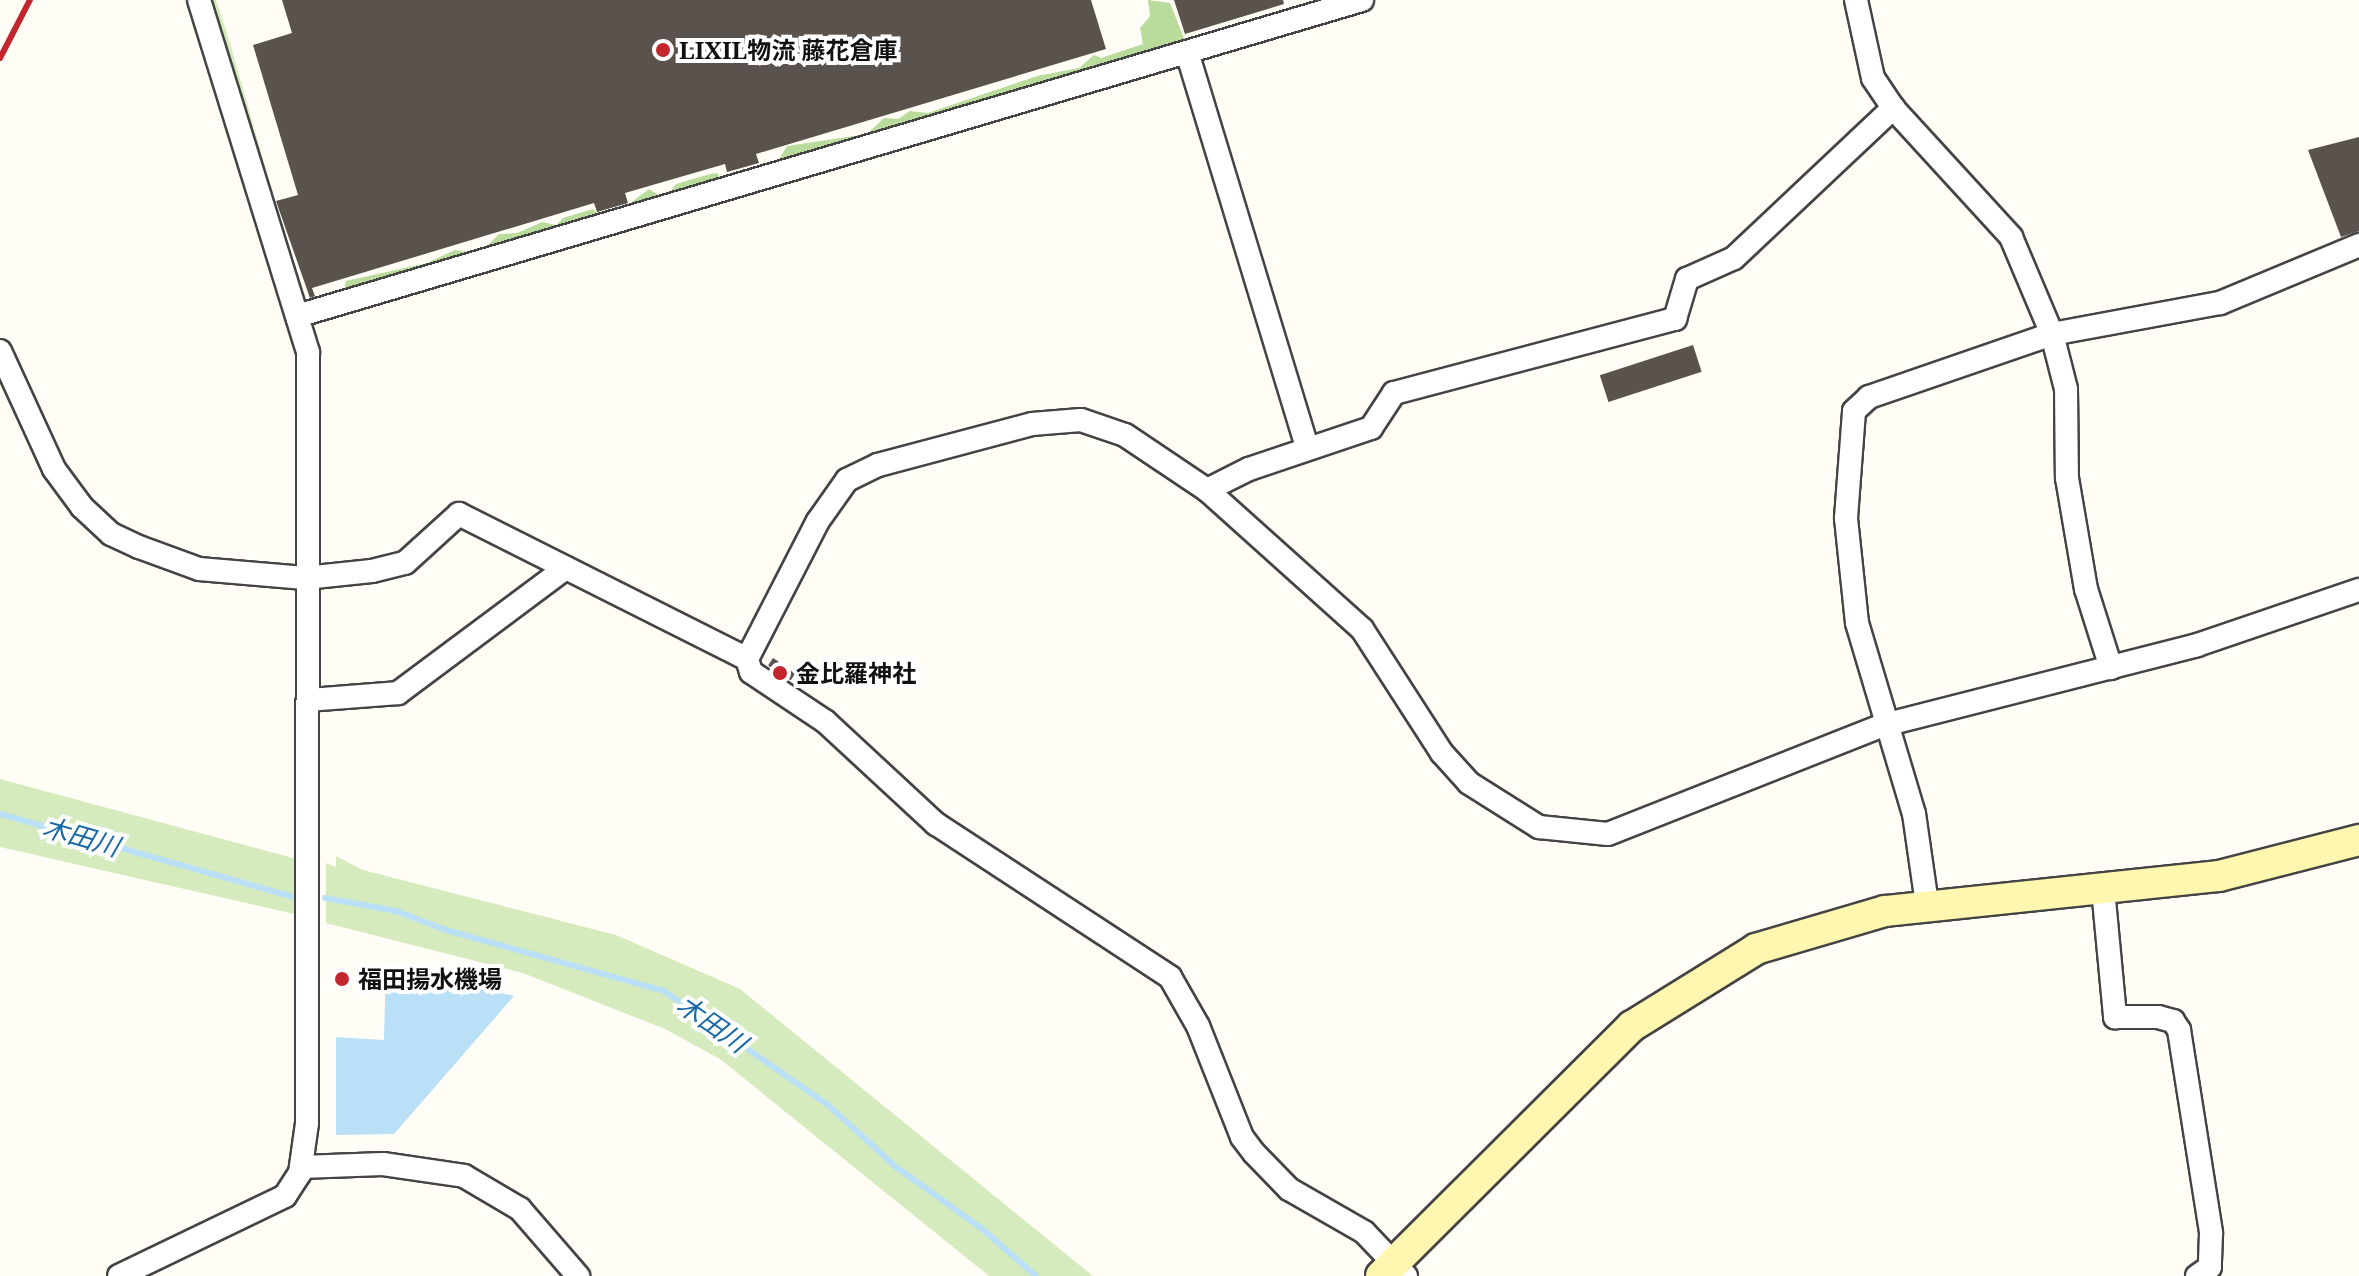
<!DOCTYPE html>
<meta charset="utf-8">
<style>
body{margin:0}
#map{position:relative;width:2359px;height:1276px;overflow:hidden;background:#fffdf5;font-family:"Noto Serif","Noto Sans JP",serif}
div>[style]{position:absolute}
.green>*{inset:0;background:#d5ebbd}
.forest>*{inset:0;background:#b9dc9c}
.water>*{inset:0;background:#b9e0f7}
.stream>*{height:6px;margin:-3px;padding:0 3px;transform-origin:3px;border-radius:3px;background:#b9e0f7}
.building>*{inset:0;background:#5a524d;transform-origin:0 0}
.roads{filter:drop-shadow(2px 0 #444) drop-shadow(-2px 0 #444) drop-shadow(0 2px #444) drop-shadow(0 -2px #444)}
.street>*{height:22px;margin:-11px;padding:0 11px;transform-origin:11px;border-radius:11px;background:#fff}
.secondary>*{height:30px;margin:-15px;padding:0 15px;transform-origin:15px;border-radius:15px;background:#fff6b0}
.rail>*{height:6px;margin:-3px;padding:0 3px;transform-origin:3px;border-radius:3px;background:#c4262e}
.dots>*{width:22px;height:22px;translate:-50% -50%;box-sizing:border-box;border:4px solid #fff;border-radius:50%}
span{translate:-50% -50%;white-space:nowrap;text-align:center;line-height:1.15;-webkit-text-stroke:8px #fff;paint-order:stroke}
.poi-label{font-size:24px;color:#111;font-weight:700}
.left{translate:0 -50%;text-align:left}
.water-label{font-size:26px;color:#1768a6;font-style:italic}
</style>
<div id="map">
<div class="green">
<i style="clip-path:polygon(206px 0,216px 0,227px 33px,275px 201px,270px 203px)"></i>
<i style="clip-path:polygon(0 779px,300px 860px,303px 916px,0 847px)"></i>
<i style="clip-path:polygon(336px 856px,363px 870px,616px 935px,740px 989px,1093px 1276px,989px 1276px,720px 1059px,665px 1029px,523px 973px,326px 923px,326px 863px,336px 867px)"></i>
</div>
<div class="forest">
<i style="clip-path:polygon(1148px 0,1170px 3px,1186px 43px,778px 161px,787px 146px,867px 134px,884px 118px,898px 119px,910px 111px,928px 113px,1037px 76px,1079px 68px,1094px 55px,1101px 58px,1143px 44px,1140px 28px,1150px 16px)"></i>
<i style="clip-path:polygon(710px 174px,717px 173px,721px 179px,674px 195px,671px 191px,676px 184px)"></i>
<i style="clip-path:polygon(649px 189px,663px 198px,609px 212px,629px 204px)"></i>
<i style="clip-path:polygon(593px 209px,599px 215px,344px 291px,346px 281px,427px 263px,455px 250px,469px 252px,488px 245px,499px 234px,517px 233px,542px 222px,556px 225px,563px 218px)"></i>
</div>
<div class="water">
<i style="clip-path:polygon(386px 966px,514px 996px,394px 1134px,336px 1135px,336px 1037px,384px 1040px)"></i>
</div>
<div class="stream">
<i style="left:0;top:814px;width:312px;rotate:15.8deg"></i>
<i style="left:325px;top:898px;width:72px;rotate:10.4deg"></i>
<i style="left:396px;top:911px;width:53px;rotate:20.8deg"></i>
<i style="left:446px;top:930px;width:226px;rotate:15.6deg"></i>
<i style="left:664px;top:991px;width:200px;rotate:34.8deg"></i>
<i style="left:828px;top:1105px;width:92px;rotate:42.4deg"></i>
<i style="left:896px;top:1167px;width:105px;rotate:35.7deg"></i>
<i style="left:981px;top:1228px;width:73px;rotate:41.1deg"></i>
</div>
<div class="building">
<i style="clip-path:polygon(282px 0,1091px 0,1106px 49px,756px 154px,759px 163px,727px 172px,725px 164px,625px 193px,628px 203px,597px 212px,594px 203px,312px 288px,315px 296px,310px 298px,276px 201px,298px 195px,253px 45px,292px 33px)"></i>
<i style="clip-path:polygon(1174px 0,1283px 0,1284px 4px,1185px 34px)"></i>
<i style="clip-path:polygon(2359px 137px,2359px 231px,2341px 237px,2308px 150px)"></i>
<i style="left:1693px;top:345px;width:28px;height:98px;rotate:72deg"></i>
<i style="left:773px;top:658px;width:27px;height:9px;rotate:33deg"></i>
</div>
<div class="roads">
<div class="street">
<i style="left:1856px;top:0;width:80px;rotate:77.7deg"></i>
<i style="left:1873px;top:78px;width:36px;rotate:56deg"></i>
<i style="left:1893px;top:108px;width:175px;rotate:47.5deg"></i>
<i style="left:2011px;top:237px;width:105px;rotate:67.1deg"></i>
<i style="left:2052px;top:334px;width:57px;rotate:75.7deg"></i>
<i style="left:2066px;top:389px;width:89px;rotate:89.4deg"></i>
<i style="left:2067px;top:478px;width:113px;rotate:80.3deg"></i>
<i style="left:2086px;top:589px;width:83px;rotate:72.4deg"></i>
<i style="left:1187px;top:52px;width:414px;rotate:73.1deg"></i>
<i style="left:297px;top:316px;width:1111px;rotate:-16.53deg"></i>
<i style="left:0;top:351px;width:130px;rotate:65.4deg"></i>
<i style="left:54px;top:469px;width:47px;rotate:53.6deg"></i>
<i style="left:82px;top:507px;width:40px;rotate:43deg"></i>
<i style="left:111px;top:534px;width:31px;rotate:25deg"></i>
<i style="left:139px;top:547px;width:64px;rotate:20.1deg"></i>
<i style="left:199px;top:569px;width:106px;rotate:4.9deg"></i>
<i style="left:305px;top:578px;width:67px;rotate:-6deg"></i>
<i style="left:372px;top:571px;width:34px;rotate:-14deg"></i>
<i style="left:405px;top:563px;width:73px;rotate:-42.2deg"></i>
<i style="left:459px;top:514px;width:322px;rotate:26.7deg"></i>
<i style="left:1207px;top:490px;width:47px;rotate:-26.6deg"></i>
<i style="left:1249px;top:469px;width:129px;rotate:-18.6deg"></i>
<i style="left:1371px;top:428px;width:42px;rotate:-56.7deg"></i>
<i style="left:1394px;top:393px;width:291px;rotate:-14.8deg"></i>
<i style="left:1675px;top:319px;width:42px;rotate:-73.3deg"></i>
<i style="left:1687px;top:279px;width:51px;rotate:-24.1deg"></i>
<i style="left:1734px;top:258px;width:219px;rotate:-43.3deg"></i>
<i style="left:308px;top:700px;width:90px;rotate:-4.4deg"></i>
<i style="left:398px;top:693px;width:209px;rotate:-36.7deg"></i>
<i style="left:2103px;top:889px;width:129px;rotate:84.6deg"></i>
<i style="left:2115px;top:1017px;width:43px"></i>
<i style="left:2158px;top:1017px;width:16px;rotate:15deg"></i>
<i style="left:2173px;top:1021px;width:11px;rotate:56deg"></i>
<i style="left:2179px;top:1030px;width:206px;rotate:81deg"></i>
<i style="left:2211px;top:1233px;width:34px;rotate:92deg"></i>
<i style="left:2210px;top:1267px;width:16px;rotate:145deg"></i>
<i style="left:1927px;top:904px;width:91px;rotate:-98.2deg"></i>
<i style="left:1914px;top:814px;width:199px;rotate:-106.6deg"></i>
<i style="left:1857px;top:623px;width:106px;rotate:-96deg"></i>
<i style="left:1846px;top:518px;width:107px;rotate:-85.7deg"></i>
<i style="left:1854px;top:411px;width:21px;rotate:-43deg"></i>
<i style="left:1869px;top:397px;width:194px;rotate:-19deg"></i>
<i style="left:2052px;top:334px;width:171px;rotate:-10.5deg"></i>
<i style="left:2220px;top:303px;width:151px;rotate:-22.6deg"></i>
<i style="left:301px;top:1167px;width:82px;rotate:-2.1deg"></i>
<i style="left:383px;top:1164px;width:82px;rotate:8.4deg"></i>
<i style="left:464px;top:1176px;width:65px;rotate:30.5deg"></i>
<i style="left:520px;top:1209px;width:89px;rotate:49.1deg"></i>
<i style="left:119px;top:1276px;width:184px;rotate:-25.7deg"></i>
<i style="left:285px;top:1196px;width:27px;rotate:-57deg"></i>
<i style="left:300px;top:1173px;width:50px;rotate:-82deg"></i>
<i style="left:307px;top:1123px;width:771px;rotate:-89.93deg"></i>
<i style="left:308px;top:352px;width:368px;rotate:-107.2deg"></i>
<i style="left:1406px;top:1276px;width:61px;rotate:-133.7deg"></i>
<i style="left:1364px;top:1232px;width:86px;rotate:-150.2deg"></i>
<i style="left:1289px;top:1189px;width:50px;rotate:-134.2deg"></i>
<i style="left:1254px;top:1153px;width:20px;rotate:-127deg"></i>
<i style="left:1242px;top:1137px;width:119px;rotate:-111.6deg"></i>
<i style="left:1198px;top:1026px;width:56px;rotate:-119.7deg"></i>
<i style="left:1170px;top:977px;width:280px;rotate:-146.8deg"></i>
<i style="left:936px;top:824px;width:150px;rotate:-137.2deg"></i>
<i style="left:826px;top:722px;width:90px;rotate:-146.3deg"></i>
<i style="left:751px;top:672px;width:14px;rotate:-107deg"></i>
<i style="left:747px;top:659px;width:155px;rotate:-62.8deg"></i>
<i style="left:818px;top:521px;width:50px;rotate:-54.7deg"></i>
<i style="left:847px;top:480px;width:34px;rotate:-26deg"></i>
<i style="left:878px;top:465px;width:159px;rotate:-14.9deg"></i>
<i style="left:1032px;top:424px;width:49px;rotate:-4.7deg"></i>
<i style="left:1081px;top:420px;width:46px;rotate:18.8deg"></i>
<i style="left:1125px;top:435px;width:99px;rotate:33.9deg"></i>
<i style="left:1207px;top:490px;width:208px;rotate:41.9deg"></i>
<i style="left:1362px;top:629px;width:148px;rotate:57.2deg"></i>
<i style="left:1442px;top:753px;width:40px;rotate:48deg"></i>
<i style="left:1469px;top:783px;width:83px;rotate:32.2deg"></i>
<i style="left:1539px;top:827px;width:69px;rotate:5.8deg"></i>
<i style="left:1608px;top:834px;width:297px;rotate:-21.6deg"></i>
<i style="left:1884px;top:725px;width:323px;rotate:-14.3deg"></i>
<i style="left:2197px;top:645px;width:171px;rotate:-18.8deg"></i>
</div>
<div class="secondary">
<i style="left:1381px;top:1276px;width:354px;rotate:-44.9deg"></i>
<i style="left:1632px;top:1026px;width:146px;rotate:-31.8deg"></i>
<i style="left:1756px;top:949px;width:134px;rotate:-16.4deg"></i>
<i style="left:1885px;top:911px;width:336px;rotate:-6deg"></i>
<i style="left:2219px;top:876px;width:145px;rotate:-14.4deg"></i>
</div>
</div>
<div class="rail">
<i style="left:0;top:58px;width:65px;rotate:-62.7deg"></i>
</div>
<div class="dots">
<i style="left:663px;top:50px;background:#c4262e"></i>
<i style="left:780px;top:673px;background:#c4262e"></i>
<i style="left:342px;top:979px;background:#c4262e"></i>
</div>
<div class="poi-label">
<span class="left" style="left:679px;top:50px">LIXIL物流 藤花倉庫</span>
<span class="left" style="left:796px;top:673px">金比羅神社</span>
<span class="left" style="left:358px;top:979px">福田揚水機場</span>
</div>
<div class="water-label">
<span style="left:81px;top:837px;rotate:16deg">木田川</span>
<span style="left:712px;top:1024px;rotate:35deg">木田川</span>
</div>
</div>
